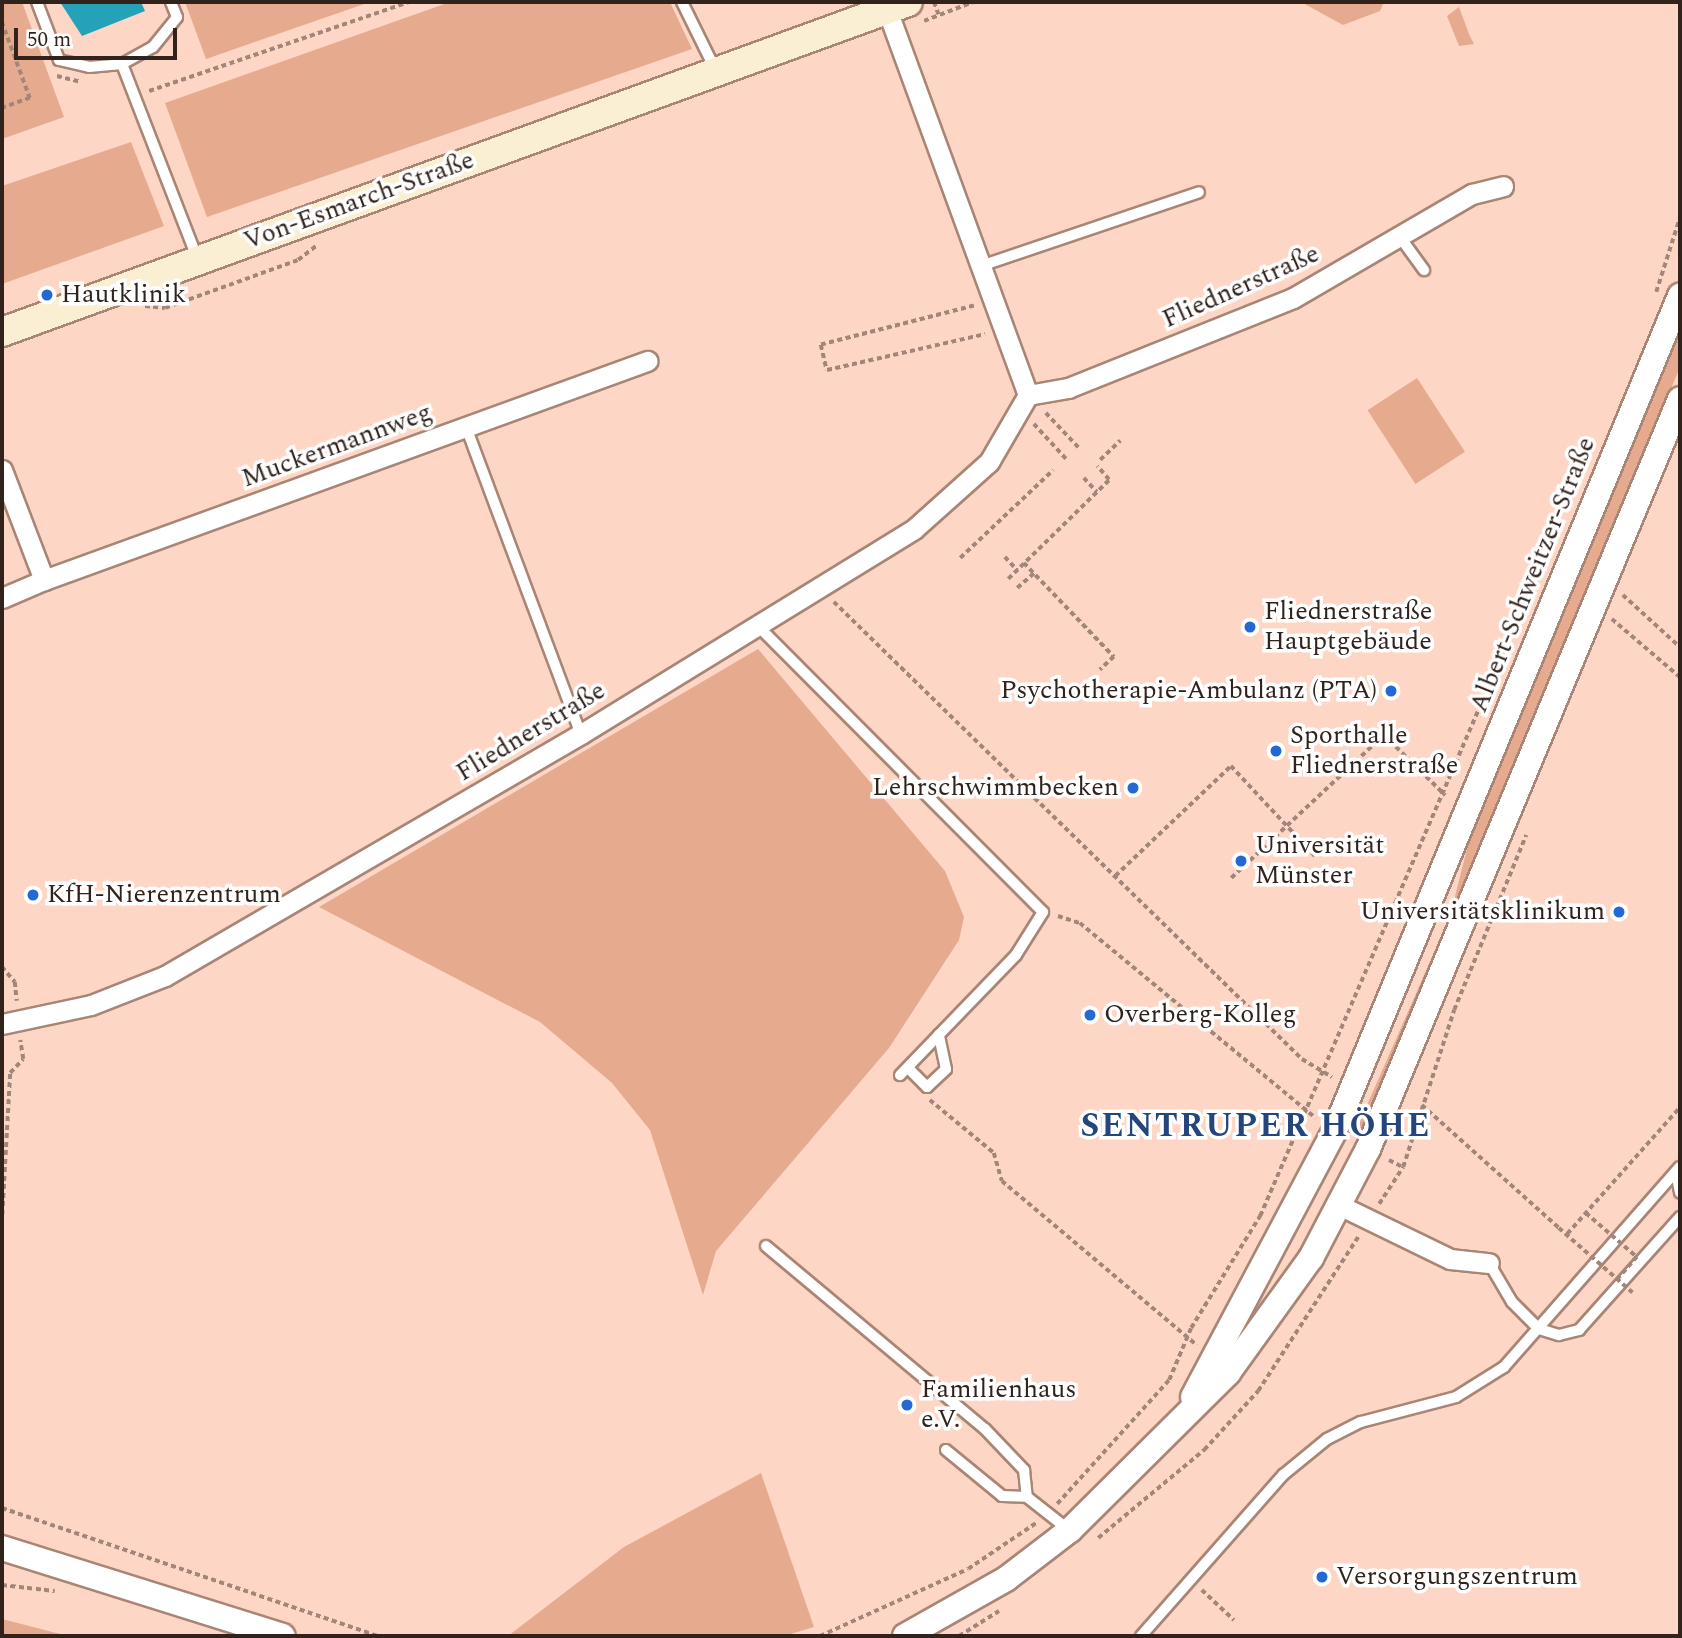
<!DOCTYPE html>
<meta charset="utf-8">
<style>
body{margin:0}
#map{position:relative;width:1682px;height:1638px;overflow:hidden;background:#fdd6c5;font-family:Spectral,serif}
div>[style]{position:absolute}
.green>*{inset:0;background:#e6aa8f;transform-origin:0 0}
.water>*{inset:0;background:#25a2b7}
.path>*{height:3.5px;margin-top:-1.75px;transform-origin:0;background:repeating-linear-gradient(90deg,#a3867a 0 5px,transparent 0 8.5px)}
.roads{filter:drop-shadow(2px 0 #a98575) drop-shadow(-2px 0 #a98575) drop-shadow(0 2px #a98575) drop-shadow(0 -2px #a98575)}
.service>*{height:10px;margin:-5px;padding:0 5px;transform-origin:5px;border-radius:5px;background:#fff}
.minor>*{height:19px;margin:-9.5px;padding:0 9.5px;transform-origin:9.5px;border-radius:9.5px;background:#fff}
.tertiary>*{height:24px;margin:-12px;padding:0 12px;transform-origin:12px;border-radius:12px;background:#fff}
.secondary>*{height:28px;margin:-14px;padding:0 14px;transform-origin:14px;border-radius:14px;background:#faeed3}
.path-bridge>*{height:3.5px;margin-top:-1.75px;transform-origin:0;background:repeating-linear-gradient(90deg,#a3867a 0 5px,transparent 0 8.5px)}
.dots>*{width:19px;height:19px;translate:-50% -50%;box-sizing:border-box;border:4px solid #fff;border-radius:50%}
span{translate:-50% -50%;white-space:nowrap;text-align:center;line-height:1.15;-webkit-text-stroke:7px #fff;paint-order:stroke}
.street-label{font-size:26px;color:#31221c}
.poi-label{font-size:26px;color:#31221c}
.left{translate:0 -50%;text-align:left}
.right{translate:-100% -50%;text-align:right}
.district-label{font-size:33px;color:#25467d;font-weight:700;letter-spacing:2px}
.frame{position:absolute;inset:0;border:4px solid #31221c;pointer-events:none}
.scale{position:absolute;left:14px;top:28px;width:163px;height:32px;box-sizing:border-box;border:4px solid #31221c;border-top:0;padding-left:9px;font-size:21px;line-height:24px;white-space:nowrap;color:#31221c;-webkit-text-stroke:5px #fff;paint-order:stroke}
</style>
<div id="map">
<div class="green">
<i style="clip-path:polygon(2px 2px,22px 2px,64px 117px,2px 139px)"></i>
<i style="clip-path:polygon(185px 2px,370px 2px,206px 59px)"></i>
<i style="clip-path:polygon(450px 2px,670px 2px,692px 49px,207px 217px,165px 103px)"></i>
<i style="clip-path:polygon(1301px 2px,1384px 2px,1380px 11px,1343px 25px)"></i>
<i style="clip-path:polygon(1459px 7px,1469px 34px,1474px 44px,1459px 46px,1447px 16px)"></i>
<i style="clip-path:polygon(131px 142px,164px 226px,2px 284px,2px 186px)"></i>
<i style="clip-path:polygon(1680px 324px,1680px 367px,1361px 1140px,1353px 1137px,1450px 916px,1472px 829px)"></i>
<i style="left:1417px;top:378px;width:88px;height:59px;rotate:57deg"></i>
<i style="clip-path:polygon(758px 649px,945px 871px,964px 917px,959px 940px,889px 1048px,716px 1251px,703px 1295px,650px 1130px,612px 1083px,540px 1022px,319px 907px)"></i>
<i style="clip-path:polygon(761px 1473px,814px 1627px,784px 1636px,508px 1636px,624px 1547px)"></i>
<i style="clip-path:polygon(2px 1619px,68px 1636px,2px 1636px)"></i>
</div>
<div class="water">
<i style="clip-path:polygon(60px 2px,141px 2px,145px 11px,82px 36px)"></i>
</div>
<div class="path">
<i style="left:934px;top:2px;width:14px;rotate:69deg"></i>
<i style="left:924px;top:21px;width:53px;rotate:-21.2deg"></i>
<i style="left:2px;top:22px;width:81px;rotate:69.8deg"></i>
<i style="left:30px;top:98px;width:30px;rotate:160deg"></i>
<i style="left:57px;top:76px;width:25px;rotate:14deg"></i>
<i style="left:149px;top:91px;width:275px;rotate:-18.9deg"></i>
<i style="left:1656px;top:292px;width:79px;rotate:-72.3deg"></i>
<i style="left:145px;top:306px;width:20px;rotate:6deg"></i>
<i style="left:165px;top:308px;width:141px;rotate:-19.8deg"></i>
<i style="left:298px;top:260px;width:24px;rotate:-38deg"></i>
<i style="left:974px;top:306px;width:158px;rotate:165.7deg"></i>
<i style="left:821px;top:345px;width:26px;rotate:77deg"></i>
<i style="left:827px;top:370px;width:162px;rotate:-12.8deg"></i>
<i style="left:1046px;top:413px;width:50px;rotate:46.6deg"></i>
<i style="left:1034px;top:424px;width:50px;rotate:47.4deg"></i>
<i style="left:1100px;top:460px;width:28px;rotate:-44deg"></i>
<i style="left:1084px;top:478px;width:19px;rotate:47deg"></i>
<i style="left:1005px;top:557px;width:18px;rotate:47deg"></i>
<i style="left:960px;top:558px;width:128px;rotate:-43.4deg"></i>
<i style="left:1024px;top:563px;width:130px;rotate:46.2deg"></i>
<i style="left:1114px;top:657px;width:19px;rotate:137deg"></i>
<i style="left:1008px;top:579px;width:141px;rotate:-44.4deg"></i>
<i style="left:1109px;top:480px;width:18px;rotate:-131deg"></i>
<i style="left:1017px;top:588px;width:23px;rotate:-41deg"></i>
<i style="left:1623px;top:595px;width:77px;rotate:42.4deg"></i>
<i style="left:834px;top:602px;width:654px;rotate:44.32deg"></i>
<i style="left:1302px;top:1059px;width:35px;rotate:31deg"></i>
<i style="left:1612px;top:619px;width:89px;rotate:40.5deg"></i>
<i style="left:1115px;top:876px;width:160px;rotate:-43.5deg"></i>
<i style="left:1231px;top:766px;width:123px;rotate:47deg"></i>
<i style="left:1231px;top:878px;width:209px;rotate:-43.1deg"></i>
<i style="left:1384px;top:735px;width:86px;rotate:44.5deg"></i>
<i style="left:1058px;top:916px;width:23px;rotate:18deg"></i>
<i style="left:1080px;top:923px;width:306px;rotate:39.6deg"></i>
<i style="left:2px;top:967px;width:20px;rotate:49deg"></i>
<i style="left:15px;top:982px;width:19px;rotate:84deg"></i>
<i style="left:930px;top:1100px;width:83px;rotate:39.6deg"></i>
<i style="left:994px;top:1153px;width:29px;rotate:74deg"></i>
<i style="left:1002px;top:1181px;width:255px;rotate:40.1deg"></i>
<i style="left:1422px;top:1105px;width:184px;rotate:41.9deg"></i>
<i style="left:1389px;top:1160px;width:16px;rotate:27deg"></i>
<i style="left:1379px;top:1204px;width:44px;rotate:-57deg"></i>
<i style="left:1403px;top:1167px;width:165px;rotate:-72deg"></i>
<i style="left:1454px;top:1010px;width:189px;rotate:-67.6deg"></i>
<i style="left:2px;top:1215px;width:142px;rotate:-86.8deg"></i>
<i style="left:10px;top:1073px;width:19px;rotate:-47deg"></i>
<i style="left:23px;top:1059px;width:19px;rotate:-99deg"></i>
<i style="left:1567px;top:1234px;width:170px;rotate:-48.3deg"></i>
<i style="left:1057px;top:1504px;width:167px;rotate:-47.9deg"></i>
<i style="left:1169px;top:1380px;width:56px;rotate:-67.1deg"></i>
<i style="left:1191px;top:1328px;width:132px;rotate:-58.4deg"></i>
<i style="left:1260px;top:1216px;width:722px;rotate:-66.67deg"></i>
<i style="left:2px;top:1508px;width:396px;rotate:18.8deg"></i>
<i style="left:1098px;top:1538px;width:138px;rotate:-39.7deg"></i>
<i style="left:1204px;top:1450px;width:80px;rotate:-47.5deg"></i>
<i style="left:1258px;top:1391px;width:184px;rotate:-57deg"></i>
<i style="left:2px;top:1585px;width:53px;rotate:6.5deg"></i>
<i style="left:1202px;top:1590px;width:44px;rotate:43.2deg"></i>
<i style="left:820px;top:1636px;width:162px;rotate:-24.4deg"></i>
<i style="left:968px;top:1569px;width:82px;rotate:-34.1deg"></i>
<i style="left:959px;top:1636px;width:47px;rotate:-32deg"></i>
</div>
<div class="roads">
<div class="service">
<i style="left:37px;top:2px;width:62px;rotate:69.2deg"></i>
<i style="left:59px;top:60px;width:31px;rotate:13deg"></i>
<i style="left:89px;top:67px;width:33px;rotate:-5deg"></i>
<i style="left:122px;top:64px;width:35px;rotate:-29deg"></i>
<i style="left:153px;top:47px;width:38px;rotate:-51deg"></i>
<i style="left:177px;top:17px;width:16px;rotate:-112deg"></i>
<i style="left:682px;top:2px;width:77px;rotate:63.8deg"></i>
<i style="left:122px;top:64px;width:210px;rotate:68.8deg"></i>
<i style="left:1400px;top:237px;width:41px;rotate:54deg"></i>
<i style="left:981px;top:266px;width:230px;rotate:-18.7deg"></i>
<i style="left:466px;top:427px;width:328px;rotate:69.5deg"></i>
<i style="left:757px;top:625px;width:405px;rotate:45.1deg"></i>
<i style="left:1043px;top:912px;width:51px;rotate:122.1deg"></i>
<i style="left:1016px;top:955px;width:167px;rotate:134deg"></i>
<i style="left:908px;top:1068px;width:27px;rotate:45deg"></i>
<i style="left:927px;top:1087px;width:26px;rotate:-43deg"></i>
<i style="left:946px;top:1069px;width:35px;rotate:-102deg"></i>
<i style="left:1676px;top:1172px;width:21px;rotate:79deg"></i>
<i style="left:766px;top:1246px;width:285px;rotate:39.9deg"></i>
<i style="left:985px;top:1429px;width:57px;rotate:46.4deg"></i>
<i style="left:1024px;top:1470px;width:27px;rotate:84deg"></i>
<i style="left:1027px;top:1497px;width:53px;rotate:38.2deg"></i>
<i style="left:1489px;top:1263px;width:45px;rotate:59.5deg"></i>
<i style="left:1512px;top:1302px;width:38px;rotate:45deg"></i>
<i style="left:1539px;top:1329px;width:21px;rotate:17deg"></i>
<i style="left:1559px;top:1335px;width:21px;rotate:-14deg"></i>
<i style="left:1579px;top:1330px;width:152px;rotate:-48.2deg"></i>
<i style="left:946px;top:1450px;width:72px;rotate:39.4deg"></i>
<i style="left:1002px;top:1496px;width:25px;rotate:2deg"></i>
<i style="left:1141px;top:1636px;width:215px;rotate:-48.6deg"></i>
<i style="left:1283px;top:1475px;width:57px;rotate:-39.3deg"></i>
<i style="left:1327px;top:1439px;width:38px;rotate:-27deg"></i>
<i style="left:1361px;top:1422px;width:98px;rotate:-14.7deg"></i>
<i style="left:1456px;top:1397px;width:57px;rotate:-32deg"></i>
<i style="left:1504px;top:1367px;width:266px;rotate:-48.7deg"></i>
</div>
<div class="minor">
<i style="left:1028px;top:395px;width:41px;rotate:-9.9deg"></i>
<i style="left:1068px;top:388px;width:242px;rotate:-21.8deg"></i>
<i style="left:1293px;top:298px;width:207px;rotate:-30.2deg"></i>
<i style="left:1472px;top:194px;width:32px;rotate:-14deg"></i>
<i style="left:2px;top:470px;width:118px;rotate:69.1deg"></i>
<i style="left:44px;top:580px;width:642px;rotate:-19.96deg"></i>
<i style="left:2px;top:598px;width:46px;rotate:-23.2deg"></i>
<i style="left:2px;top:1024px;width:91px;rotate:-12.1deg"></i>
<i style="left:91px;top:1005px;width:79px;rotate:-21.4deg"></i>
<i style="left:165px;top:976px;width:481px;rotate:-30.2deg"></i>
<i style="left:581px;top:734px;width:391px;rotate:-31.6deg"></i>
<i style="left:914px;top:529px;width:101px;rotate:-41.8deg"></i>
<i style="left:989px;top:462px;width:78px;rotate:-59.8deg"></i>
<i style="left:1028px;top:395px;width:419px;rotate:-110.1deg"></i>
<i style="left:1341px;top:1206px;width:121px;rotate:25.9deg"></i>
<i style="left:1450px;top:1259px;width:39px;rotate:6deg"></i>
</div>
<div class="tertiary">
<i style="left:1193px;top:1397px;width:302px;rotate:-62deg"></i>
<i style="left:1335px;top:1130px;width:903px;rotate:-67.53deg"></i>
<i style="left:2px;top:1548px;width:294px;rotate:17.4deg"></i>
<i style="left:905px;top:1636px;width:116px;rotate:-29.4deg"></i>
<i style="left:1006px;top:1579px;width:81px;rotate:-37.4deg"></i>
<i style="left:1070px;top:1530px;width:223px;rotate:-44.8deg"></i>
<i style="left:1228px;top:1373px;width:142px;rotate:-54.2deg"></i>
<i style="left:1311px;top:1258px;width:123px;rotate:-62.4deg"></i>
<i style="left:1368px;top:1149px;width:812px;rotate:-67.41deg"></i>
</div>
<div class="secondary">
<i style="left:2px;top:332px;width:964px;rotate:-20.01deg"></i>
</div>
</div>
<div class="path-bridge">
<i style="left:1586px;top:1213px;width:67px;rotate:40.8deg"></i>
<i style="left:1637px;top:1257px;width:29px;rotate:131deg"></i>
<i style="left:1559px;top:1228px;width:98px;rotate:41.3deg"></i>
</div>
<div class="dots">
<i style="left:47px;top:295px;background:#2368d4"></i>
<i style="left:1250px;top:627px;background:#2368d4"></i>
<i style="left:1391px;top:691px;background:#2368d4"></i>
<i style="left:1276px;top:751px;background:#2368d4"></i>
<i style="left:1133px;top:788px;background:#2368d4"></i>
<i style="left:1241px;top:861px;background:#2368d4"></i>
<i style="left:33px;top:895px;background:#2368d4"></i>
<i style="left:1619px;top:912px;background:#2368d4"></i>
<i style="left:1090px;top:1015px;background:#2368d4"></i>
<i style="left:907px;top:1405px;background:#2368d4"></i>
<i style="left:1322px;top:1577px;background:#2368d4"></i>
</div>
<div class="street-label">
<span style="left:359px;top:201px;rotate:-20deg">Von-Esmarch-Straße</span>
<span style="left:1241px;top:287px;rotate:-24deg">Fliednerstraße</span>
<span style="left:337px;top:446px;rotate:-20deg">Muckermannweg</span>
<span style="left:1533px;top:575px;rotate:-68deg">Albert-Schweitzer-Straße</span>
<span style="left:531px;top:732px;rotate:-31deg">Fliednerstraße</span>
</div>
<div class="poi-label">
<span class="left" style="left:61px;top:295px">Hautklinik</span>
<span class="left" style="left:1264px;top:627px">Fliednerstraße<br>Hauptgebäude</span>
<span class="right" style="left:1377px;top:691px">Psychotherapie-Ambulanz (PTA)</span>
<span class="left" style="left:1290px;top:751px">Sporthalle<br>Fliednerstraße</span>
<span class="right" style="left:1119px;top:788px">Lehrschwimmbecken</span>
<span class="left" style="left:1255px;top:861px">Universität<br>Münster</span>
<span class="left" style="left:47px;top:895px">KfH-Nierenzentrum</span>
<span class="right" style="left:1605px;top:912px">Universitätsklinikum</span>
<span class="left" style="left:1104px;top:1015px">Overberg-Kolleg</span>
<span class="left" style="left:921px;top:1405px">Familienhaus<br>e.V.</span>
<span class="left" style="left:1336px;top:1577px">Versorgungszentrum</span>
</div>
<div class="district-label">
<span style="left:1256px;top:1127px">SENTRUPER HÖHE</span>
</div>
<div class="frame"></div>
<div class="scale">50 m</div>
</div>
